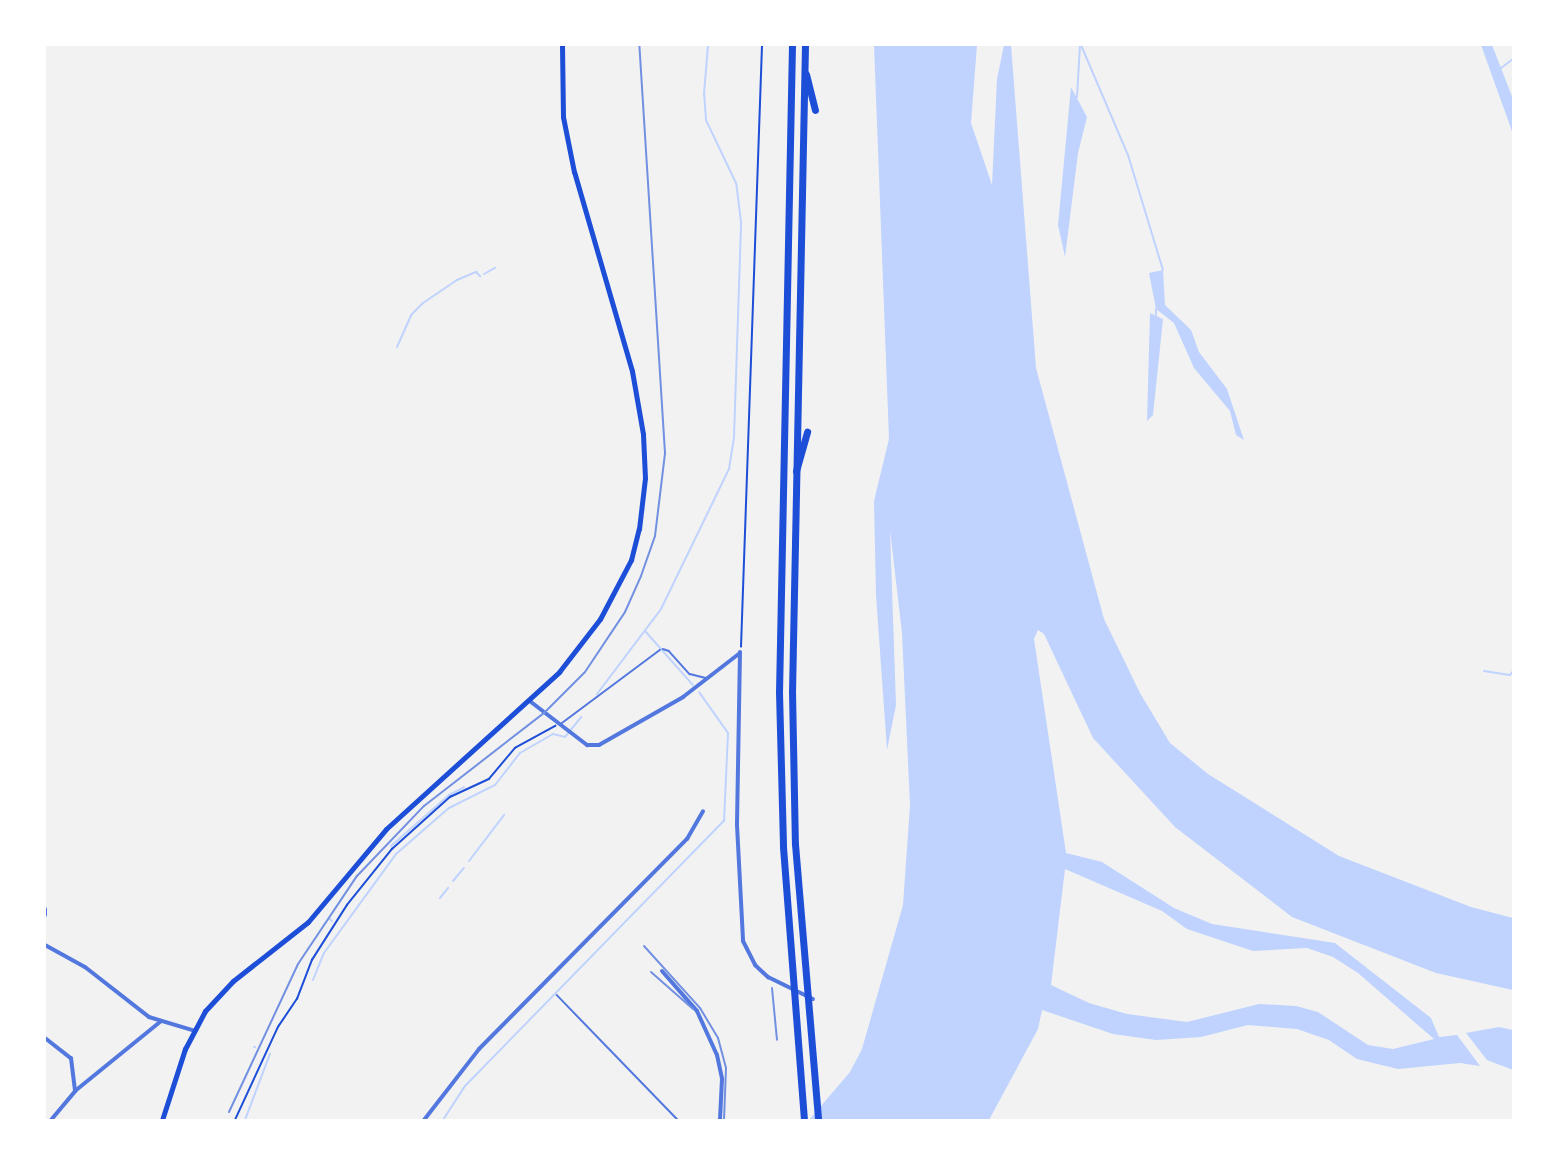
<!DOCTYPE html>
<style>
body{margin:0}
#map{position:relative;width:1558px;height:1165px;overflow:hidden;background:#f2f2f2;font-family:Lato,sans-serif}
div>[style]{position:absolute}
.water>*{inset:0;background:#bfd3fe}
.stream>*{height:2px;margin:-1px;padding:0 1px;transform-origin:1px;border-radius:1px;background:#bfd3fe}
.path>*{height:1.5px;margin:-0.75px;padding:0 0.75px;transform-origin:0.75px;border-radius:0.75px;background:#1d4ed8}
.service>*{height:1.5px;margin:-0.75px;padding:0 0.75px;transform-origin:0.75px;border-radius:0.75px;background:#5277de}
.minor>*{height:4px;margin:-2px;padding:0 2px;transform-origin:2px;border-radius:2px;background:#5277de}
.secondary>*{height:5px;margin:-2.5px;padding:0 2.5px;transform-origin:2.5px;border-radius:2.5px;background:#1d4ed8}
.motorway>*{height:7px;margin:-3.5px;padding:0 3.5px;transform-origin:3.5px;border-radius:3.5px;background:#1d4ed8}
.rail>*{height:2px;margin:-1px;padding:0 1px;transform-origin:1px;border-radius:1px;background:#7290e2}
span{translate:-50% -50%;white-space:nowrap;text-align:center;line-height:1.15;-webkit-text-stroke:4.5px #fff;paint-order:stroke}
.frame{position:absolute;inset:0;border:46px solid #fff;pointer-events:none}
</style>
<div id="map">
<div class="water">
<i style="clip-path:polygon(evenodd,874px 45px,977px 45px,971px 123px,992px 185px,997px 79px,1004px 45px,1011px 45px,1036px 368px,1104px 619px,1140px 693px,1170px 743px,1208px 774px,1339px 856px,1471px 907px,1513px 918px,1513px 990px,1436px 973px,1292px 917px,1175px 827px,1093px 738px,1044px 634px,1038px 630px,1034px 639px,1066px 853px,1102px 862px,1174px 908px,1212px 924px,1335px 943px,1431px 1018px,1439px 1037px,1457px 1035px,1480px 1066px,1460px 1063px,1398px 1069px,1357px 1059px,1329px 1040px,1297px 1029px,1248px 1025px,1201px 1037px,1156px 1040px,1113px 1034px,1042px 1010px,1038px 1029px,989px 1120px,809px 1120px,850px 1072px,862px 1049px,903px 905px,910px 805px,902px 633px,890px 530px,896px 705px,887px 750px,876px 595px,874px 501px,889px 439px,874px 45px,1065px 869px,1162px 911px,1187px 929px,1253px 951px,1307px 948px,1333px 957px,1358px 973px,1434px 1039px,1393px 1049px,1368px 1045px,1318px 1012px,1296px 1006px,1259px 1004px,1187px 1022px,1127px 1014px,1089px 1003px,1051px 985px,1065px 869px)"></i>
<i style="clip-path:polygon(1481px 45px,1492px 45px,1513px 99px,1513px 134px)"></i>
<i style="clip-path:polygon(1071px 87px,1087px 117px,1078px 153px,1065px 257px,1058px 225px)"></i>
<i style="clip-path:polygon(1163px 270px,1165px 305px,1191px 330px,1199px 352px,1227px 389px,1244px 440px,1236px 435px,1230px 411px,1194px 368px,1174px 323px,1156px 309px,1149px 273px)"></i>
<i style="clip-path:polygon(1150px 313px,1163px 319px,1153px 415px,1147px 421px)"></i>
<i style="clip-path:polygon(1499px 1027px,1513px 1030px,1513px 1070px,1487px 1060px,1466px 1033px)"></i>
</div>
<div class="stream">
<i style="left:1081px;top:45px;width:120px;rotate:66.9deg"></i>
<i style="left:1128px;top:155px;width:120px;rotate:73.1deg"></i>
<i style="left:1501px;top:68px;width:15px;rotate:-37deg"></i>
<i style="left:1077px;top:97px;width:52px;rotate:-86.7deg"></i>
<i style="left:484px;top:274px;width:13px;rotate:-29deg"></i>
<i style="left:1156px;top:315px;width:6px;rotate:-90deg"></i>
<i style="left:397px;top:347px;width:35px;rotate:-66deg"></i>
<i style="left:411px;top:315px;width:17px;rotate:-45deg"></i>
<i style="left:423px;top:303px;width:41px;rotate:-34.1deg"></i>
<i style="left:457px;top:280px;width:21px;rotate:-23deg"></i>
<i style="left:476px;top:272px;width:6px;rotate:45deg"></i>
<i style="left:645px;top:631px;width:72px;rotate:48.4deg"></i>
<i style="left:1484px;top:671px;width:26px;rotate:9deg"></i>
<i style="left:1510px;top:675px;width:5px;rotate:-53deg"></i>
<i style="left:597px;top:694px;width:106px;rotate:-53deg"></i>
<i style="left:661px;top:609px;width:156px;rotate:-64.1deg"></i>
<i style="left:729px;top:469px;width:32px;rotate:-81deg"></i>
<i style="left:734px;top:437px;width:215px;rotate:-88.1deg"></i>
<i style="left:741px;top:222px;width:39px;rotate:-97deg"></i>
<i style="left:736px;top:183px;width:70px;rotate:-115.5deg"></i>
<i style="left:706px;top:120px;width:26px;rotate:-94deg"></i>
<i style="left:704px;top:94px;width:49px;rotate:-85.3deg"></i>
<i style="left:391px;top:846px;width:77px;rotate:-41.3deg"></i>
<i style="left:449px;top:795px;width:17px;rotate:-28deg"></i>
<i style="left:469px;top:861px;width:58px;rotate:-52.7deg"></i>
<i style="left:453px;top:881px;width:17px;rotate:-50deg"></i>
<i style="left:440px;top:898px;width:13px;rotate:-51deg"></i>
<i style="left:330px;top:919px;width:3px;rotate:45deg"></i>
<i style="left:313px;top:980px;width:29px;rotate:-68deg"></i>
<i style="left:324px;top:953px;width:122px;rotate:-54deg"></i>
<i style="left:396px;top:854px;width:70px;rotate:-41deg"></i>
<i style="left:449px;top:808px;width:51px;rotate:-26.6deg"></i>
<i style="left:495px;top:785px;width:41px;rotate:-52deg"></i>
<i style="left:520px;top:753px;width:38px;rotate:-30deg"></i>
<i style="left:553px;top:734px;width:12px;rotate:14deg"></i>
<i style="left:565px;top:737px;width:26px;rotate:-51deg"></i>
<i style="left:254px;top:1047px;width:1px"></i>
<i style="left:245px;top:1120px;width:71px;rotate:-69.3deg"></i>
<i style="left:443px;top:1120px;width:40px;rotate:-57.1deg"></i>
<i style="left:465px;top:1086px;width:371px;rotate:-45.7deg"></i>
<i style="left:724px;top:821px;width:88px;rotate:-87.4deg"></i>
<i style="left:728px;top:733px;width:50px;rotate:-125.3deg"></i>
</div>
<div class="path">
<i style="left:741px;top:647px;width:602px;rotate:-88deg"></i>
<i style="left:235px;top:1120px;width:102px;rotate:-65.2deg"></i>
<i style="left:278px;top:1027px;width:34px;rotate:-56deg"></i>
<i style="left:297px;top:999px;width:42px;rotate:-69deg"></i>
<i style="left:312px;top:960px;width:65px;rotate:-57.5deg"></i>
<i style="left:347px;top:905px;width:72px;rotate:-51.2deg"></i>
<i style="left:392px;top:849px;width:78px;rotate:-41.9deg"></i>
<i style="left:450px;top:797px;width:43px;rotate:-24.8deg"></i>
<i style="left:489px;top:779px;width:40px;rotate:-50deg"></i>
<i style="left:515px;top:748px;width:46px;rotate:-28.8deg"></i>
</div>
<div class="service">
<i style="left:663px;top:649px;width:6px;rotate:18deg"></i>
<i style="left:669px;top:651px;width:31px;rotate:48deg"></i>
<i style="left:690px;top:674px;width:16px;rotate:14deg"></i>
<i style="left:562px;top:723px;width:122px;rotate:-36.7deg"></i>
<i style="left:557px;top:995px;width:174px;rotate:45.9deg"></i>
</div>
<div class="minor">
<i style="left:740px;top:652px;width:173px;rotate:91deg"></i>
<i style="left:737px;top:825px;width:116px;rotate:87deg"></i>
<i style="left:743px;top:941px;width:27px;rotate:63deg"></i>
<i style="left:755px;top:965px;width:18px;rotate:43deg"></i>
<i style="left:768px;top:977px;width:50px;rotate:26.1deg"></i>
<i style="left:531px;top:702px;width:71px;rotate:37.5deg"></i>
<i style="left:587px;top:745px;width:12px"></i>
<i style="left:599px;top:745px;width:97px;rotate:-29.7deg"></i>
<i style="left:683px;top:697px;width:72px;rotate:-37.7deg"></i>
<i style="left:45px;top:909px;width:6px;rotate:90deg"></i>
<i style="left:45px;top:945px;width:46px;rotate:28.8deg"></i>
<i style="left:85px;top:967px;width:81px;rotate:38deg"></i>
<i style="left:149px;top:1017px;width:48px;rotate:16.9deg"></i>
<i style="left:662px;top:971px;width:53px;rotate:48.8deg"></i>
<i style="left:697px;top:1011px;width:48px;rotate:65.6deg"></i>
<i style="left:717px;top:1055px;width:25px;rotate:78deg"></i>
<i style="left:722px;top:1079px;width:41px;rotate:92.8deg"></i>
<i style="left:45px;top:1038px;width:33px;rotate:38deg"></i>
<i style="left:71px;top:1058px;width:32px;rotate:83deg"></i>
<i style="left:51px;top:1120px;width:38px;rotate:-50deg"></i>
<i style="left:75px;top:1091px;width:111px;rotate:-39.1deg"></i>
<i style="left:424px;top:1120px;width:90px;rotate:-52.2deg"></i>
<i style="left:479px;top:1049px;width:296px;rotate:-45.3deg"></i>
<i style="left:687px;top:839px;width:32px;rotate:-60deg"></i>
</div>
<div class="secondary">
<i style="left:162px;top:1120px;width:75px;rotate:-72.1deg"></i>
<i style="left:185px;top:1049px;width:43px;rotate:-62.2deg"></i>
<i style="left:205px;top:1011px;width:41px;rotate:-47deg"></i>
<i style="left:233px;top:981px;width:95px;rotate:-38.2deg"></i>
<i style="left:308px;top:922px;width:121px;rotate:-50deg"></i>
<i style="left:386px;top:829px;width:234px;rotate:-42.2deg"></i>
<i style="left:559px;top:672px;width:67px;rotate:-52.3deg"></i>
<i style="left:600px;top:619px;width:67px;rotate:-62.3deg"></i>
<i style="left:631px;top:560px;width:32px;rotate:-76deg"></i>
<i style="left:639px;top:529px;width:51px;rotate:-83.3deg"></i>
<i style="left:645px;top:478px;width:44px;rotate:-92.6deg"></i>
<i style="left:643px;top:434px;width:64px;rotate:-99.9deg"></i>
<i style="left:632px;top:371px;width:207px;rotate:-106.2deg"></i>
<i style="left:574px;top:172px;width:56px;rotate:-101.3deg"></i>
<i style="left:563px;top:117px;width:72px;rotate:-90.8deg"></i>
</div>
<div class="motorway">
<i style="left:792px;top:45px;width:647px;rotate:91.15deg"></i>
<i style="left:779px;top:692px;width:155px;rotate:88.5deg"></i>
<i style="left:783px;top:847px;width:274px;rotate:85.6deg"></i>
<i style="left:805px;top:45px;width:646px;rotate:91.15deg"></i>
<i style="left:792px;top:691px;width:153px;rotate:88.9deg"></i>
<i style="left:795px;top:844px;width:277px;rotate:85.2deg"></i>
<i style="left:806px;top:74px;width:37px;rotate:76deg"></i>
<i style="left:796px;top:471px;width:41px;rotate:-74.2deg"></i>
</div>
<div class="rail">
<i style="left:644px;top:946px;width:84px;rotate:47.9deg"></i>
<i style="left:700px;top:1008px;width:35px;rotate:59deg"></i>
<i style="left:718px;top:1038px;width:31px;rotate:75deg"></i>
<i style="left:726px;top:1068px;width:52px;rotate:92.2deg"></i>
<i style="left:651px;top:972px;width:56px;rotate:41.4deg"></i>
<i style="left:772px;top:988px;width:52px;rotate:84.5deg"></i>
<i style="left:229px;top:1112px;width:163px;rotate:-65deg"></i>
<i style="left:298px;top:964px;width:106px;rotate:-56.2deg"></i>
<i style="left:357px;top:876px;width:97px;rotate:-46.3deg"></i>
<i style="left:424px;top:806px;width:152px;rotate:-37.8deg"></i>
<i style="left:544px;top:713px;width:58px;rotate:-45deg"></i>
<i style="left:585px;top:672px;width:72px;rotate:-56.3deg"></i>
<i style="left:625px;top:612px;width:39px;rotate:-66deg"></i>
<i style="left:641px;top:576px;width:42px;rotate:-70.7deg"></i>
<i style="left:655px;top:536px;width:84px;rotate:-83.1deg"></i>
<i style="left:665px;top:453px;width:409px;rotate:-93.6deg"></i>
</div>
<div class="frame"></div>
</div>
